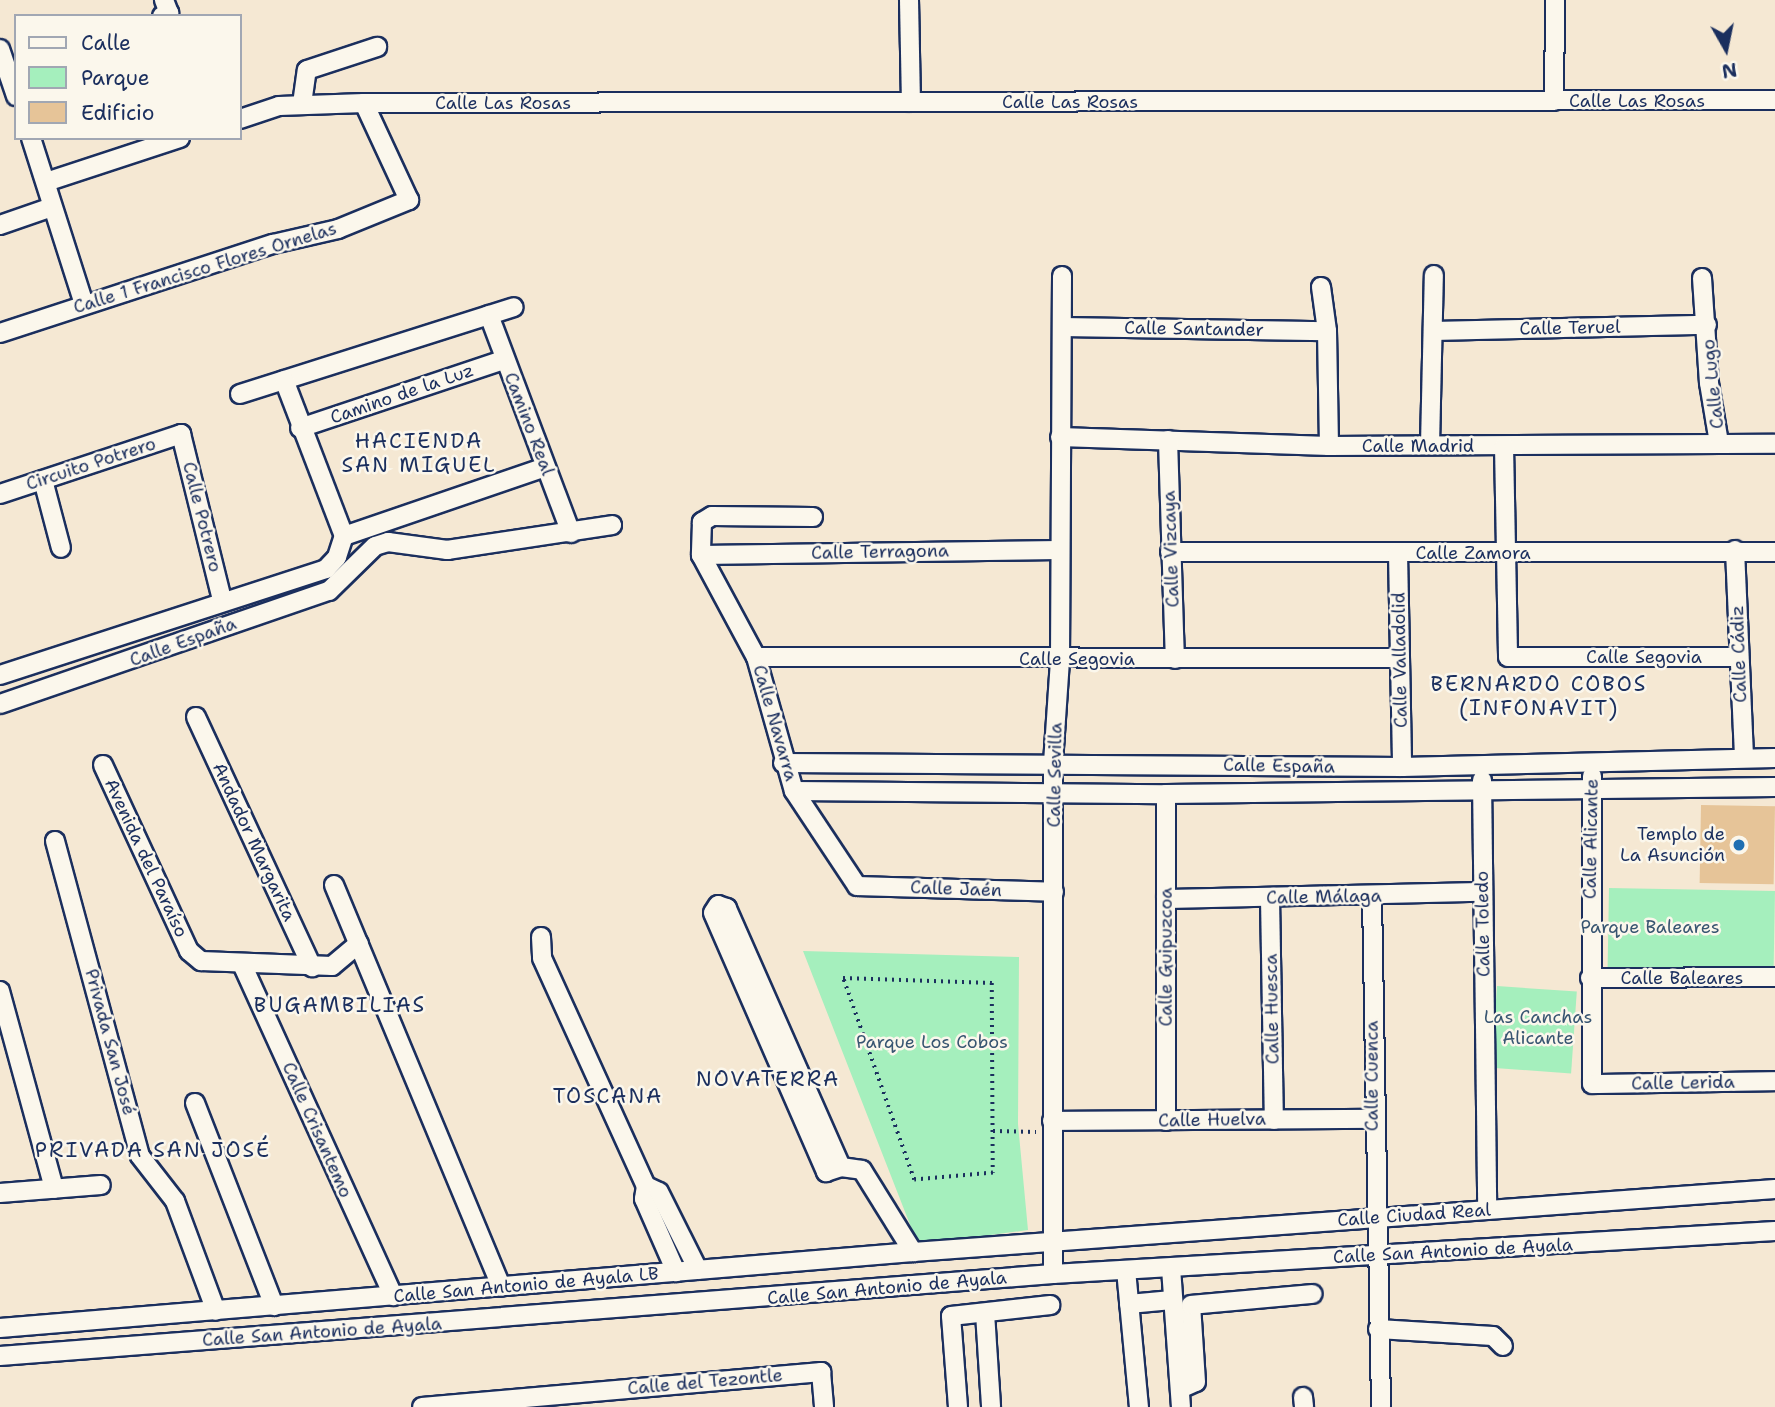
<!DOCTYPE html>
<meta charset="utf-8">
<style>
body{margin:0}
#map{position:relative;width:1775px;height:1407px;overflow:hidden;background:#f5e8d3;font-family:"Shantell Sans",sans-serif}
div>[style]{position:absolute}
.green>*{inset:0;background:#a5efbd;transform-origin:0 0}
.building>*{inset:0;background:#e6c498;transform-origin:0 0}
.path>*{height:3.5px;margin-top:-1.75px;transform-origin:0;background:repeating-linear-gradient(90deg,#1b2f5e 0 2px,transparent 0 7px)}
.roads{filter:drop-shadow(2px 0 #1b2f5e) drop-shadow(-2px 0 #1b2f5e) drop-shadow(0 2px #1b2f5e) drop-shadow(0 -2px #1b2f5e)}
.minor>*{height:18px;margin:-9px;padding:0 9px;transform-origin:9px;border-radius:9px;background:#fbf7ec}
.dots>*{width:19px;height:19px;translate:-50% -50%;box-sizing:border-box;border:4px solid #fbf7ec;border-radius:50%}
span{translate:-50% -50%;white-space:nowrap;text-align:center;line-height:1.15;-webkit-text-stroke:5px #fbf7ec;paint-order:stroke}
.street-label{font-size:18px;color:#1b2f5e}
.poi-label{font-size:18px;color:#1b2f5e}
.right{translate:-100% -50%;text-align:right}
.park-label{font-size:18px;color:#375571}
.quarter-label{font-size:21px;color:#1b2f5e;letter-spacing:2px}
.legend{position:absolute;left:14px;top:14px;width:228px;height:126px;box-sizing:border-box;background:#fbf7ec;border:2px solid #a1a7b3;margin:0;padding:9px 12px;list-style:none;font-size:21px;color:#1b2f5e}
.legend li{display:flex;align-items:center;gap:14px;height:35px}
.legend b{width:35px;border:2px solid #a1a7b3}
.north{position:absolute;left:1691px;top:14px;width:70px;height:70px;-webkit-text-stroke:5px #fbf7ec;paint-order:stroke;rotate:171deg;font-size:19px;font-weight:700;line-height:28px;text-align:center;color:#1b2f5e}
.north::after{content:'';display:block;margin:auto;width:24px;height:32px;background:#1b2f5e;clip-path:polygon(50% 0,100% 100%,50% 72%,0 100%)}
</style>
<div id="map">
<div class="green">
<i style="left:1609px;top:888px;width:166px;height:79px;rotate:1deg"></i>
<i style="clip-path:polygon(803px 951px,1019px 957px,1018px 1124px,1028px 1230px,918px 1245px)"></i>
<i style="left:1497px;top:986px;width:80px;height:82px;rotate:4deg"></i>
</div>
<div class="building">
<i style="left:1701px;top:805px;width:74px;height:78px;rotate:1deg"></i>
</div>
<div class="path">
<i style="left:843px;top:978px;width:149px;rotate:1.9deg"></i>
<i style="left:992px;top:983px;width:190px;rotate:89.7deg"></i>
<i style="left:993px;top:1173px;width:79px;rotate:174.9deg"></i>
<i style="left:914px;top:1180px;width:214px;rotate:-109.4deg"></i>
<i style="left:993px;top:1131px;width:43px;rotate:1.3deg"></i>
</div>
<div class="roads">
<div class="minor">
<i style="left:909px;top:0;width:102px;rotate:88.9deg"></i>
<i style="left:162px;top:16px;width:8px;rotate:-23deg"></i>
<i style="left:169px;top:13px;width:14px;rotate:-111deg"></i>
<i style="left:0;top:49px;width:50px;rotate:71.2deg"></i>
<i style="left:1554px;top:101px;width:101px;rotate:-89.4deg"></i>
<i style="left:302px;top:104px;width:34px;rotate:-82deg"></i>
<i style="left:307px;top:70px;width:74px;rotate:-18.2deg"></i>
<i style="left:240px;top:119px;width:41px;rotate:-18.4deg"></i>
<i style="left:279px;top:106px;width:85px;rotate:-2deg"></i>
<i style="left:364px;top:103px;width:1411px;rotate:-0.12deg"></i>
<i style="left:31px;top:138px;width:174px;rotate:72.3deg"></i>
<i style="left:46px;top:182px;width:141px;rotate:-18.2deg"></i>
<i style="left:0;top:225px;width:55px;rotate:-19.1deg"></i>
<i style="left:1702px;top:278px;width:105px;rotate:86.2deg"></i>
<i style="left:1709px;top:383px;width:61px;rotate:80.5deg"></i>
<i style="left:1321px;top:287px;width:44px;rotate:82.2deg"></i>
<i style="left:1327px;top:331px;width:115px;rotate:89deg"></i>
<i style="left:489px;top:315px;width:233px;rotate:69.4deg"></i>
<i style="left:1062px;top:327px;width:265px;rotate:0.9deg"></i>
<i style="left:1433px;top:331px;width:274px;rotate:-1.3deg"></i>
<i style="left:0;top:333px;width:287px;rotate:-18.1deg"></i>
<i style="left:273px;top:244px;width:67px;rotate:-13deg"></i>
<i style="left:338px;top:229px;width:77px;rotate:-22.2deg"></i>
<i style="left:409px;top:200px;width:107px;rotate:-114.9deg"></i>
<i style="left:240px;top:394px;width:287px;rotate:-17.6deg"></i>
<i style="left:300px;top:428px;width:214px;rotate:-18.5deg"></i>
<i style="left:1060px;top:437px;width:269px;rotate:1.9deg"></i>
<i style="left:1329px;top:446px;width:446px;rotate:-0.3deg"></i>
<i style="left:1168px;top:440px;width:219px;rotate:88.2deg"></i>
<i style="left:1430px;top:445px;width:170px;rotate:-88.7deg"></i>
<i style="left:1504px;top:446px;width:211px;rotate:88.9deg"></i>
<i style="left:1508px;top:657px;width:230px"></i>
<i style="left:43px;top:480px;width:70px;rotate:75.2deg"></i>
<i style="left:0;top:494px;width:191px;rotate:-18.3deg"></i>
<i style="left:181px;top:434px;width:171px;rotate:76.1deg"></i>
<i style="left:813px;top:517px;width:101px;rotate:-179.4deg"></i>
<i style="left:712px;top:516px;width:12px;rotate:149deg"></i>
<i style="left:702px;top:522px;width:33px;rotate:92deg"></i>
<i style="left:701px;top:555px;width:116px;rotate:61.7deg"></i>
<i style="left:756px;top:657px;width:139px;rotate:74.2deg"></i>
<i style="left:794px;top:791px;width:114px;rotate:56.4deg"></i>
<i style="left:857px;top:886px;width:197px;rotate:1.7deg"></i>
<i style="left:344px;top:536px;width:213px;rotate:-18.9deg"></i>
<i style="left:1735px;top:550px;width:208px;rotate:87.5deg"></i>
<i style="left:1170px;top:552px;width:605px"></i>
<i style="left:1398px;top:553px;width:214px;rotate:88.9deg"></i>
<i style="left:701px;top:555px;width:358px;rotate:-0.8deg"></i>
<i style="left:756px;top:657px;width:642px;rotate:0.09deg"></i>
<i style="left:0;top:675px;width:343px;rotate:-18deg"></i>
<i style="left:326px;top:569px;width:16px;rotate:-47deg"></i>
<i style="left:337px;top:557px;width:22px;rotate:-72deg"></i>
<i style="left:344px;top:536px;width:167px;rotate:-111deg"></i>
<i style="left:0;top:704px;width:348px;rotate:-19deg"></i>
<i style="left:329px;top:591px;width:64px;rotate:-44.4deg"></i>
<i style="left:375px;top:546px;width:14px;rotate:-17deg"></i>
<i style="left:388px;top:542px;width:60px;rotate:7.7deg"></i>
<i style="left:447px;top:550px;width:167px;rotate:-8.6deg"></i>
<i style="left:196px;top:717px;width:276px;rotate:65.1deg"></i>
<i style="left:783px;top:763px;width:619px;rotate:0.37deg"></i>
<i style="left:1402px;top:767px;width:373px;rotate:-1.4deg"></i>
<i style="left:103px;top:765px;width:205px;rotate:65.2deg"></i>
<i style="left:189px;top:951px;width:16px;rotate:40deg"></i>
<i style="left:201px;top:961px;width:131px;rotate:2.2deg"></i>
<i style="left:332px;top:966px;width:35px;rotate:-40deg"></i>
<i style="left:1592px;top:776px;width:308px;rotate:90deg"></i>
<i style="left:1592px;top:1084px;width:183px;rotate:-0.9deg"></i>
<i style="left:1482px;top:780px;width:430px;rotate:89.3deg"></i>
<i style="left:794px;top:791px;width:372px;rotate:0.5deg"></i>
<i style="left:1166px;top:794px;width:609px;rotate:-0.66deg"></i>
<i style="left:1166px;top:794px;width:327px;rotate:90deg"></i>
<i style="left:55px;top:841px;width:326px;rotate:74.9deg"></i>
<i style="left:140px;top:1156px;width:57px;rotate:52.1deg"></i>
<i style="left:175px;top:1201px;width:117px;rotate:69.6deg"></i>
<i style="left:334px;top:885px;width:435px;rotate:67.4deg"></i>
<i style="left:1372px;top:896px;width:511px;rotate:88.99deg"></i>
<i style="left:1270px;top:898px;width:222px;rotate:89deg"></i>
<i style="left:1166px;top:899px;width:316px;rotate:-1.3deg"></i>
<i style="left:541px;top:937px;width:21px;rotate:87deg"></i>
<i style="left:542px;top:958px;width:251px;rotate:65.5deg"></i>
<i style="left:646px;top:1186px;width:13px;rotate:99deg"></i>
<i style="left:644px;top:1199px;width:80px;rotate:66.3deg"></i>
<i style="left:242px;top:964px;width:365px;rotate:65.5deg"></i>
<i style="left:1590px;top:978px;width:185px;rotate:-0.3deg"></i>
<i style="left:0;top:991px;width:205px;rotate:74.7deg"></i>
<i style="left:195px;top:1103px;width:218px;rotate:68.7deg"></i>
<i style="left:1052px;top:1121px;width:320px;rotate:-0.4deg"></i>
<i style="left:841px;top:1167px;width:283px;rotate:-113.8deg"></i>
<i style="left:727px;top:908px;width:9px;rotate:-162deg"></i>
<i style="left:718px;top:905px;width:9px;rotate:122deg"></i>
<i style="left:713px;top:913px;width:283px;rotate:66.4deg"></i>
<i style="left:826px;top:1172px;width:16px;rotate:-18deg"></i>
<i style="left:841px;top:1167px;width:21px;rotate:8deg"></i>
<i style="left:862px;top:1170px;width:97px;rotate:58.1deg"></i>
<i style="left:646px;top:1186px;width:14px;rotate:25deg"></i>
<i style="left:659px;top:1192px;width:87px;rotate:63.4deg"></i>
<i style="left:0;top:1193px;width:101px;rotate:-4.5deg"></i>
<i style="left:1171px;top:1268px;width:139px;rotate:85.9deg"></i>
<i style="left:1126px;top:1270px;width:138px;rotate:84.6deg"></i>
<i style="left:1053px;top:1274px;width:511px;rotate:-90deg"></i>
<i style="left:1053px;top:763px;width:104px;rotate:-86.1deg"></i>
<i style="left:1060px;top:659px;width:383px;rotate:-89.7deg"></i>
<i style="left:1129px;top:1304px;width:43px;rotate:-5.3deg"></i>
<i style="left:985px;top:1313px;width:94px;rotate:86.3deg"></i>
<i style="left:0;top:1328px;width:916px;rotate:-4.76deg"></i>
<i style="left:913px;top:1252px;width:864px;rotate:-4.18deg"></i>
<i style="left:1378px;top:1329px;width:115px;rotate:3.5deg"></i>
<i style="left:1493px;top:1336px;width:14px;rotate:45deg"></i>
<i style="left:0;top:1356px;width:1056px;rotate:-4.45deg"></i>
<i style="left:1053px;top:1274px;width:723px;rotate:-3.41deg"></i>
<i style="left:1180px;top:1389px;width:17px;rotate:-24deg"></i>
<i style="left:1196px;top:1382px;width:77px;rotate:-93.7deg"></i>
<i style="left:1191px;top:1305px;width:122px;rotate:-5.2deg"></i>
<i style="left:1303px;top:1397px;width:10px;rotate:84deg"></i>
<i style="left:422px;top:1407px;width:401px;rotate:-5deg"></i>
<i style="left:821px;top:1372px;width:35px;rotate:85deg"></i>
<i style="left:958px;top:1407px;width:91px;rotate:-94.4deg"></i>
<i style="left:951px;top:1316px;width:100px;rotate:-6.3deg"></i>
</div>
</div>
<div class="dots">
<i style="left:1739px;top:845px;background:#1f6fb2"></i>
</div>
<div class="street-label">
<span style="left:1637px;top:101px">Calle Las Rosas</span>
<span style="left:1070px;top:102px">Calle Las Rosas</span>
<span style="left:503px;top:103px">Calle Las Rosas</span>
<span style="left:205px;top:268px;rotate:-17deg">Calle 1 Francisco Flores Ornelas</span>
<span style="left:1570px;top:328px;rotate:-1deg">Calle Teruel</span>
<span style="left:1194px;top:329px;rotate:1deg">Calle Santander</span>
<span style="left:1713px;top:384px;rotate:-96deg">Calle Lugo</span>
<span style="left:402px;top:394px;rotate:-19deg">Camino de la Luz</span>
<span style="left:529px;top:424px;rotate:69deg">Camino Real</span>
<span style="left:1418px;top:446px">Calle Madrid</span>
<span style="left:91px;top:464px;rotate:-18deg">Circuito Potrero</span>
<span style="left:202px;top:517px;rotate:76deg">Calle Potrero</span>
<span style="left:1171px;top:549px;rotate:-92deg">Calle Vizcaya</span>
<span style="left:880px;top:552px;rotate:-1deg">Calle Terragona</span>
<span style="left:1473px;top:553px">Calle Zamora</span>
<span style="left:183px;top:642px;rotate:-20deg">Calle España</span>
<span style="left:1739px;top:654px;rotate:-92deg">Calle Cádiz</span>
<span style="left:1644px;top:657px">Calle Segovia</span>
<span style="left:1077px;top:659px">Calle Segovia</span>
<span style="left:1400px;top:660px;rotate:-91deg">Calle Valladolid</span>
<span style="left:775px;top:723px;rotate:74deg">Calle Navarra</span>
<span style="left:1279px;top:766px;rotate:1deg">Calle España</span>
<span style="left:1055px;top:775px;rotate:-89deg">Calle Sevilla</span>
<span style="left:1591px;top:839px;rotate:-89deg">Calle Alicante</span>
<span style="left:254px;top:842px;rotate:65deg">Andador Margarita</span>
<span style="left:146px;top:858px;rotate:65deg">Avenida del Paraíso</span>
<span style="left:956px;top:889px;rotate:2deg">Calle Jaén</span>
<span style="left:1324px;top:897px;rotate:-1deg">Calle Málaga</span>
<span style="left:1483px;top:924px;rotate:-91deg">Calle Toledo</span>
<span style="left:1166px;top:957px;rotate:-90deg">Calle Guipuzcoa</span>
<span style="left:1682px;top:978px">Calle Baleares</span>
<span style="left:1272px;top:1009px;rotate:-91deg">Calle Huesca</span>
<span style="left:110px;top:1042px;rotate:75deg">Privada San José</span>
<span style="left:1372px;top:1076px;rotate:-90deg">Calle Cuenca</span>
<span style="left:1683px;top:1083px;rotate:-1deg">Calle Lerida</span>
<span style="left:1212px;top:1120px;rotate:-1deg">Calle Huelva</span>
<span style="left:317px;top:1130px;rotate:66deg">Calle Crisantemo</span>
<span style="left:1414px;top:1215px;rotate:-4deg">Calle Ciudad Real</span>
<span style="left:1453px;top:1251px;rotate:-3deg">Calle San Antonio de Ayala</span>
<span style="left:526px;top:1285px;rotate:-5deg">Calle San Antonio de Ayala LB</span>
<span style="left:887px;top:1288px;rotate:-5deg">Calle San Antonio de Ayala</span>
<span style="left:322px;top:1332px;rotate:-4deg">Calle San Antonio de Ayala</span>
<span style="left:705px;top:1382px;rotate:-5deg">Calle del Tezontle</span>
</div>
<div class="poi-label">
<span class="right" style="left:1725px;top:845px">Templo de<br>La Asunción</span>
</div>
<div class="park-label">
<span style="left:1650px;top:927px">Parque Baleares</span>
<span style="left:1538px;top:1028px">Las Canchas<br>Alicante</span>
<span style="left:932px;top:1042px">Parque Los Cobos</span>
</div>
<div class="quarter-label">
<span style="left:419px;top:453px">HACIENDA<br>SAN MIGUEL</span>
<span style="left:1539px;top:696px">BERNARDO COBOS<br>(INFONAVIT)</span>
<span style="left:340px;top:1005px">BUGAMBILIAS</span>
<span style="left:768px;top:1079px">NOVATERRA</span>
<span style="left:608px;top:1096px">TOSCANA</span>
<span style="left:153px;top:1150px">PRIVADA SAN JOSÉ</span>
</div>
<ul class="legend">
<li><b style="height:9px;background:#fbf7ec"></b>Calle</li>
<li><b style="height:19px;background:#a5efbd"></b>Parque</li>
<li><b style="height:19px;background:#e6c498"></b>Edificio</li>
</ul>
<div class="north">N</div>
</div>
